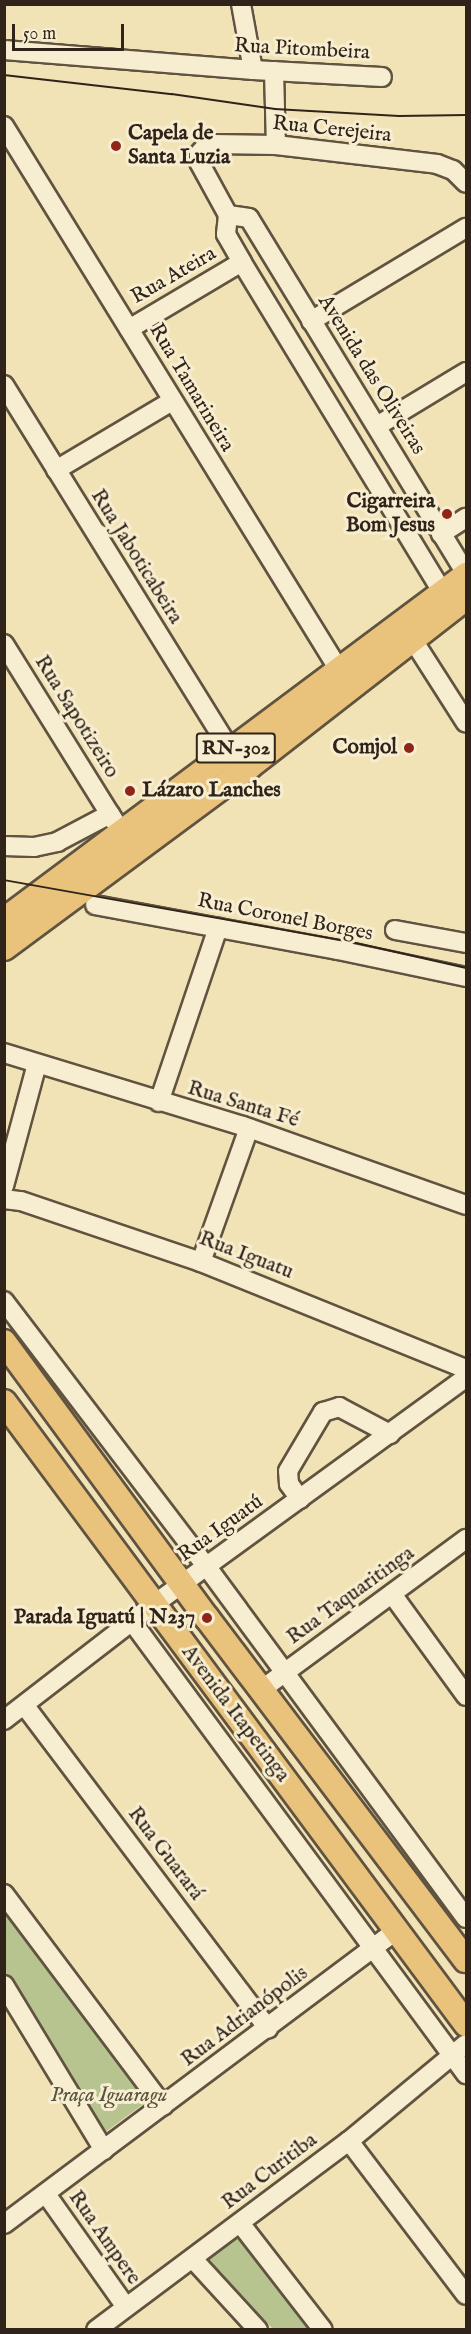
<!DOCTYPE html>
<meta charset="utf-8">
<style>
body{margin:0}
#map{position:relative;width:471px;height:2334px;overflow:hidden;background:#f2e3b6;font-family:"IM FELL English",serif}
div>[style]{position:absolute}
.green>*{inset:0;background:#b8c490}
.roads{filter:drop-shadow(2px 0 #605340) drop-shadow(-2px 0 #605340) drop-shadow(0 2px #605340) drop-shadow(0 -2px #605340)}
.minor>*{height:18px;margin:-9px;padding:0 9px;transform-origin:9px;border-radius:9px;background:#f7edd0}
.major>*{height:24px;margin:-12px;padding:0 12px;transform-origin:12px;border-radius:12px;background:#e9c27b}
.tram>*{height:1.5px;margin:-0.75px;padding:0 0.75px;transform-origin:0.75px;border-radius:0.75px;background:#302319}
.dots>*{width:16px;height:16px;translate:-50% -50%;box-sizing:border-box;border:3px solid #f7edd0;border-radius:50%}
span{translate:-50% -50%;white-space:nowrap;text-align:center;line-height:1.15;-webkit-text-stroke:6px #f7edd0;paint-order:stroke}
.shield-label span{padding:2px 4px;background:#f7edd0;border:2px solid;border-radius:4px;-webkit-text-stroke-width:0}
.shield-label{font-size:20px;color:#302319;font-weight:700}
.street-label{font-size:21px;color:#302319}
.poi-label{font-size:21px;color:#302319;font-weight:700}
.left{translate:0 -50%;text-align:left}
.right{translate:-100% -50%;text-align:right}
.park-label{font-size:21px;color:#59533d;font-style:italic}
.frame{position:absolute;inset:0;border:6px solid #302319;pointer-events:none}
.scale{position:absolute;left:12px;top:24px;width:112px;height:27px;box-sizing:border-box;border:3px solid #302319;border-top:0;padding-left:8px;font-size:18px;line-height:21px;white-space:nowrap;color:#302319;-webkit-text-stroke:4px #f7edd0;paint-order:stroke}
</style>
<div id="map">
<div class="green">
<i style="clip-path:polygon(4px 1907px,146px 2102px,100px 2136px,5px 1974px)"></i>
<i style="clip-path:polygon(238px 2232px,311px 2329px,273px 2329px,203px 2255px)"></i>
</div>
<div class="roads">
<div class="minor">
<i style="left:241px;top:4px;width:67px;rotate:79.7deg"></i>
<i style="left:4px;top:50px;width:250px;rotate:4.6deg"></i>
<i style="left:253px;top:70px;width:129px;rotate:3.1deg"></i>
<i style="left:274px;top:71px;width:74px;rotate:88.5deg"></i>
<i style="left:4px;top:126px;width:639px;rotate:58.37deg"></i>
<i style="left:228px;top:215px;width:21px;rotate:8deg"></i>
<i style="left:249px;top:218px;width:416px;rotate:58.6deg"></i>
<i style="left:311px;top:321px;width:181px;rotate:-31deg"></i>
<i style="left:129px;top:329px;width:131px;rotate:-30.7deg"></i>
<i style="left:4px;top:385px;width:431px;rotate:58.2deg"></i>
<i style="left:377px;top:426px;width:104px;rotate:-31.2deg"></i>
<i style="left:56px;top:470px;width:135px;rotate:-30.7deg"></i>
<i style="left:441px;top:534px;width:30px;rotate:-33deg"></i>
<i style="left:443px;top:593px;width:387px;rotate:-121.3deg"></i>
<i style="left:242px;top:262px;width:32px;rotate:-120deg"></i>
<i style="left:226px;top:234px;width:19px;rotate:-84deg"></i>
<i style="left:228px;top:215px;width:60px;rotate:-118.7deg"></i>
<i style="left:199px;top:162px;width:8px;rotate:-90deg"></i>
<i style="left:199px;top:154px;width:11px;rotate:-49deg"></i>
<i style="left:206px;top:146px;width:6px;rotate:-18deg"></i>
<i style="left:212px;top:144px;width:64px;rotate:0.9deg"></i>
<i style="left:276px;top:145px;width:162px;rotate:6.7deg"></i>
<i style="left:437px;top:164px;width:17px;rotate:21deg"></i>
<i style="left:453px;top:170px;width:18px;rotate:45deg"></i>
<i style="left:413px;top:640px;width:98px;rotate:57.4deg"></i>
<i style="left:4px;top:644px;width:200px;rotate:58.1deg"></i>
<i style="left:4px;top:846px;width:30px;rotate:2deg"></i>
<i style="left:34px;top:847px;width:24px;rotate:-12deg"></i>
<i style="left:57px;top:842px;width:60px;rotate:-27.8deg"></i>
<i style="left:110px;top:814px;width:9px;rotate:58deg"></i>
<i style="left:95px;top:905px;width:247px;rotate:10.5deg"></i>
<i style="left:338px;top:950px;width:131px;rotate:11.9deg"></i>
<i style="left:395px;top:930px;width:72px;rotate:10.4deg"></i>
<i style="left:4px;top:1053px;width:250px;rotate:17deg"></i>
<i style="left:243px;top:1126px;width:237px;rotate:19.5deg"></i>
<i style="left:159px;top:1102px;width:184px;rotate:-71.3deg"></i>
<i style="left:4px;top:1186px;width:126px;rotate:-74.9deg"></i>
<i style="left:4px;top:1199px;width:17px;rotate:7deg"></i>
<i style="left:21px;top:1201px;width:190px;rotate:18.7deg"></i>
<i style="left:201px;top:1262px;width:286px;rotate:22deg"></i>
<i style="left:201px;top:1262px;width:142px;rotate:-70.3deg"></i>
<i style="left:4px;top:1301px;width:335px;rotate:52.7deg"></i>
<i style="left:207px;top:1567px;width:436px;rotate:53.6deg"></i>
<i style="left:300px;top:1499px;width:19px;rotate:-126deg"></i>
<i style="left:289px;top:1484px;width:13px;rotate:-94deg"></i>
<i style="left:288px;top:1471px;width:69px;rotate:-59.3deg"></i>
<i style="left:323px;top:1412px;width:17px;rotate:-17deg"></i>
<i style="left:339px;top:1407px;width:58px;rotate:27.9deg"></i>
<i style="left:392px;top:1594px;width:126px;rotate:54deg"></i>
<i style="left:133px;top:1623px;width:561px;rotate:53.56deg"></i>
<i style="left:261px;top:1690px;width:255px;rotate:-36.4deg"></i>
<i style="left:25px;top:1706px;width:404px;rotate:53deg"></i>
<i style="left:4px;top:1720px;width:188px;rotate:-37.7deg"></i>
<i style="left:153px;top:1605px;width:387px;rotate:-36deg"></i>
<i style="left:4px;top:1894px;width:265px;rotate:53.1deg"></i>
<i style="left:4px;top:1985px;width:193px;rotate:58.8deg"></i>
<i style="left:349px;top:2141px;width:193px;rotate:52.8deg"></i>
<i style="left:46px;top:2194px;width:138px;rotate:54.7deg"></i>
<i style="left:240px;top:2223px;width:135px;rotate:52.2deg"></i>
<i style="left:4px;top:2224px;width:489px;rotate:-36.8deg"></i>
<i style="left:193px;top:2259px;width:96px;rotate:47.5deg"></i>
<i style="left:96px;top:2330px;width:316px;rotate:-36.8deg"></i>
<i style="left:349px;top:2141px;width:152px;rotate:-39.7deg"></i>
</div>
<div class="major">
<i style="left:4px;top:920px;width:577px;rotate:-36.75deg"></i>
<i style="left:4px;top:948px;width:306px;rotate:-36.5deg"></i>
<i style="left:250px;top:766px;width:274px;rotate:-37.9deg"></i>
<i style="left:4px;top:1342px;width:343px;rotate:53.7deg"></i>
<i style="left:207px;top:1618px;width:429px;rotate:52.9deg"></i>
<i style="left:4px;top:1402px;width:775px;rotate:53.4deg"></i>
</div>
</div>
<div class="tram">
<i style="left:4px;top:75px;width:169px;rotate:6.5deg"></i>
<i style="left:172px;top:94px;width:104px;rotate:8.3deg"></i>
<i style="left:275px;top:109px;width:124px;rotate:3.2deg"></i>
<i style="left:399px;top:116px;width:67px;rotate:-0.9deg"></i>
<i style="left:4px;top:880px;width:353px;rotate:10.1deg"></i>
<i style="left:352px;top:942px;width:117px;rotate:12.8deg"></i>
</div>
<div class="dots">
<i style="left:116px;top:146px;background:#8f2418"></i>
<i style="left:447px;top:514px;background:#8f2418"></i>
<i style="left:409px;top:748px;background:#8f2418"></i>
<i style="left:130px;top:791px;background:#8f2418"></i>
<i style="left:207px;top:1618px;background:#8f2418"></i>
</div>
<div class="shield-label">
<span style="left:236px;top:748px">RN-302</span>
</div>
<div class="street-label">
<span style="left:302px;top:50px;rotate:3deg">Rua Pitombeira</span>
<span style="left:332px;top:130px;rotate:6deg">Rua Cerejeira</span>
<span style="left:174px;top:276px;rotate:-30deg">Rua Ateira</span>
<span style="left:371px;top:375px;rotate:58deg">Avenida das Oliveiras</span>
<span style="left:191px;top:388px;rotate:59deg">Rua Tamarineira</span>
<span style="left:136px;top:557px;rotate:58deg">Rua Jaboticabeira</span>
<span style="left:76px;top:717px;rotate:58deg">Rua Sapotizeiro</span>
<span style="left:285px;top:918px;rotate:11deg">Rua Coronel Borges</span>
<span style="left:243px;top:1105px;rotate:17deg">Rua Santa Fé</span>
<span style="left:246px;top:1256px;rotate:21deg">Rua Iguatu</span>
<span style="left:221px;top:1529px;rotate:-36deg">Rua Iguatú</span>
<span style="left:351px;top:1596px;rotate:-36deg">Rua Taquaritinga</span>
<span style="left:235px;top:1714px;rotate:53deg">Avenida Itapetinga</span>
<span style="left:165px;top:1854px;rotate:53deg">Rua Guarará</span>
<span style="left:245px;top:2017px;rotate:-37deg">Rua Adrianópolis</span>
<span style="left:270px;top:2172px;rotate:-37deg">Rua Curitiba</span>
<span style="left:104px;top:2238px;rotate:55deg">Rua Ampere</span>
</div>
<div class="poi-label">
<span class="left" style="left:128px;top:146px">Capela de<br>Santa Luzia</span>
<span class="right" style="left:435px;top:514px">Cigarreira<br>Bom Jesus</span>
<span class="right" style="left:397px;top:748px">Comjol</span>
<span class="left" style="left:142px;top:791px">Lázaro Lanches</span>
<span class="right" style="left:195px;top:1618px">Parada Iguatú | N237</span>
</div>
<div class="park-label">
<span style="left:109px;top:2096px">Praça Iguaragu</span>
</div>
<div class="frame"></div>
<div class="scale">50 m</div>
</div>
